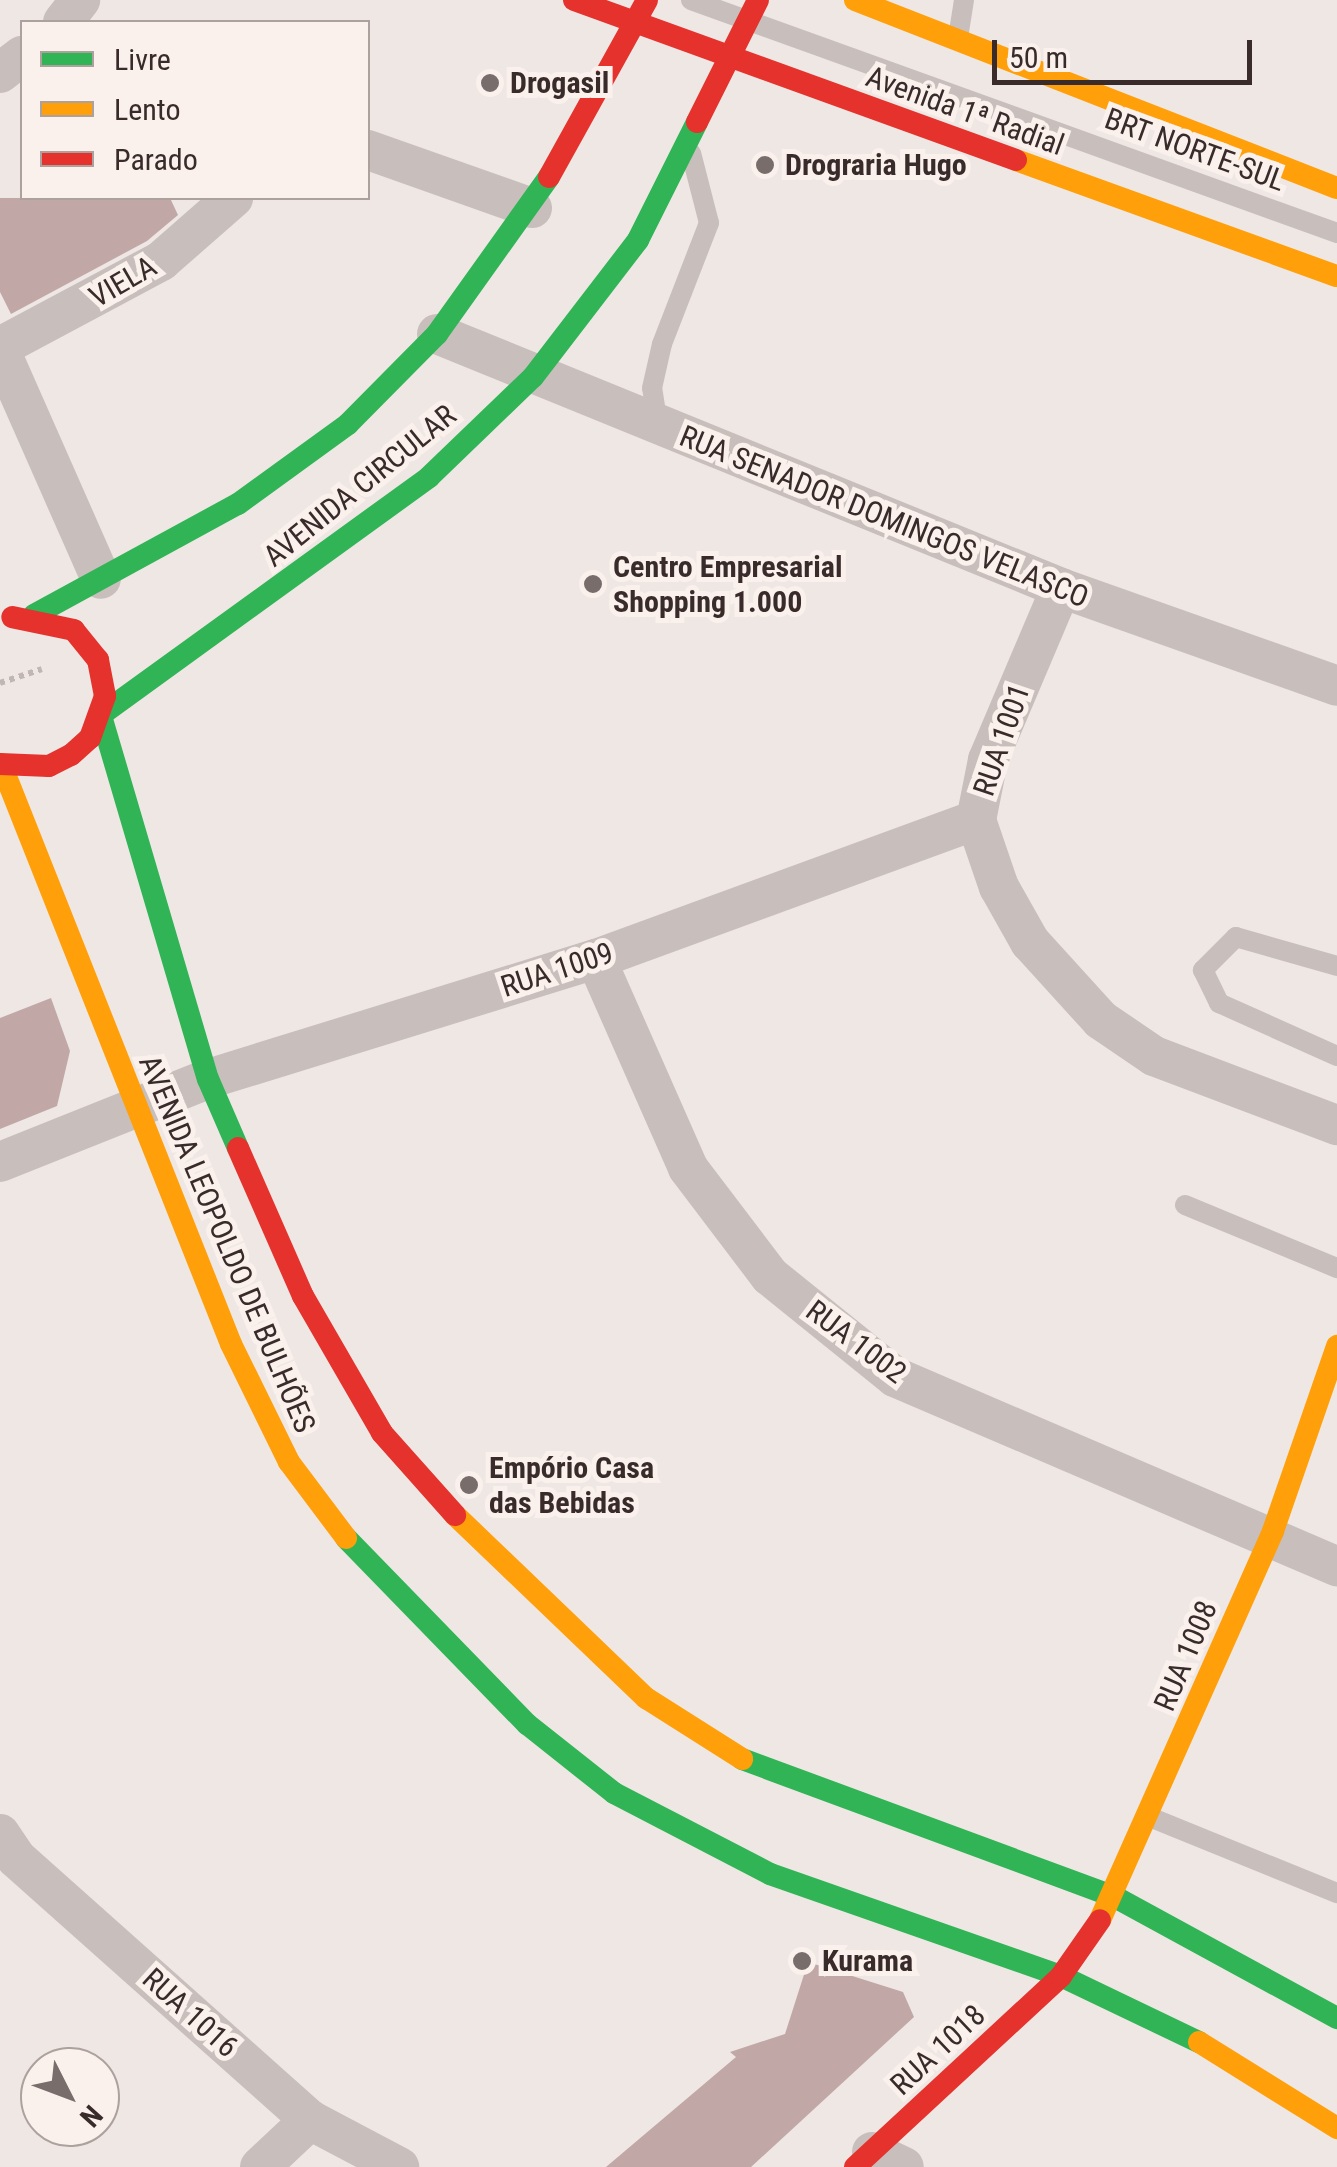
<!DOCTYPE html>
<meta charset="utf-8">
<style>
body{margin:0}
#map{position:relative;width:1337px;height:2167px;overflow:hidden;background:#eee7e4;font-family:"Roboto Condensed",sans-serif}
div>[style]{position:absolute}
.building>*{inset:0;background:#c1a8a6}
.path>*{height:6px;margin-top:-3px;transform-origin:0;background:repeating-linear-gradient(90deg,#c0b7b5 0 5px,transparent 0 10px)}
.lane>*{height:20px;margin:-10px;padding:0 10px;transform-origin:10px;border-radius:10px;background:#c8bfbc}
.street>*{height:40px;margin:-20px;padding:0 20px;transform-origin:20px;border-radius:20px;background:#c8bfbc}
.fast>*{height:22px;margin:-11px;padding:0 11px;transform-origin:11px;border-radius:11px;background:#30b455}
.slow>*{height:22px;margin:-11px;padding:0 11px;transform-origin:11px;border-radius:11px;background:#ff9f0a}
.jam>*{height:22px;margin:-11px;padding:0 11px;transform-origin:11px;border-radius:11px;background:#e5322d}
.dots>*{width:28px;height:28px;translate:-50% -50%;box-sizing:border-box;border:5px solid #faf0ec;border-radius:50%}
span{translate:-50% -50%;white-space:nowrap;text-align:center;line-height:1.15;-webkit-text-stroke:10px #faf0ec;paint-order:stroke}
.poi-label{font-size:30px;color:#392b2a;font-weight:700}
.left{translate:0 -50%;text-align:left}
.street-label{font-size:30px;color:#392b2a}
.legend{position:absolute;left:20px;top:20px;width:350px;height:180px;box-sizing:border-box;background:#faf0ec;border:2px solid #ada19e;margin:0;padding:12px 18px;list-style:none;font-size:30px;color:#392b2a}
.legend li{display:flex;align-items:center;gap:20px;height:50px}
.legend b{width:50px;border:2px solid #ada19e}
.north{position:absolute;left:20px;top:2047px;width:100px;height:100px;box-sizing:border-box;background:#faf0ec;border:2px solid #ada19e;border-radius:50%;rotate:132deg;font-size:28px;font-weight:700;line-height:40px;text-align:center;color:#392b2a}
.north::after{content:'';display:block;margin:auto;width:35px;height:45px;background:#786d6b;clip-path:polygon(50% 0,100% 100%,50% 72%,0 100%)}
.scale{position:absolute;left:992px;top:40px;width:260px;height:45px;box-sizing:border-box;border:5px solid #392b2a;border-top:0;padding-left:12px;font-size:30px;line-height:35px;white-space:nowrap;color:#392b2a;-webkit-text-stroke:8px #faf0ec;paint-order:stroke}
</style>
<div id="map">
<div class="building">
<i style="clip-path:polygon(0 198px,170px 198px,178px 215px,147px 241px,11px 314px,0 292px)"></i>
<i style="clip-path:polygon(51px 998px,70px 1051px,57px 1106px,0 1129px,0 1018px)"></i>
<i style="clip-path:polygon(808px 1962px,903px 1992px,914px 2017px,751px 2167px,606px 2167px,736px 2057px,730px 2052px,785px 2034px)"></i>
</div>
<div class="path">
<i style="left:0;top:683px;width:44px;rotate:-18.4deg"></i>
</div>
<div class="lane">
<i style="left:691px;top:0;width:687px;rotate:19.83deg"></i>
<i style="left:958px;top:38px;width:38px;rotate:-81deg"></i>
<i style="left:658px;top:425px;width:37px;rotate:-99deg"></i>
<i style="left:652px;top:388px;width:45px;rotate:-77.2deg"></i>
<i style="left:662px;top:344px;width:130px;rotate:-68.8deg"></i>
<i style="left:709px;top:223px;width:72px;rotate:-104.4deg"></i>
<i style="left:1337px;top:966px;width:105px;rotate:-164deg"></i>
<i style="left:1236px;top:937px;width:47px;rotate:135deg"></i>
<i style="left:1203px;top:970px;width:37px;rotate:64deg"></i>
<i style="left:1219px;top:1003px;width:129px;rotate:24.2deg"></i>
<i style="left:1185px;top:1205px;width:165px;rotate:22.5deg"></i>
<i style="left:1152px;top:1818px;width:200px;rotate:22.1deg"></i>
</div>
<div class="street">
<i style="left:63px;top:22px;width:28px;rotate:-52deg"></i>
<i style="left:0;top:73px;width:28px;rotate:-38deg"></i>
<i style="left:368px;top:150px;width:174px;rotate:19.5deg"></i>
<i style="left:437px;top:334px;width:674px;rotate:22.15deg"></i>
<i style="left:1061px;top:588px;width:293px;rotate:19.5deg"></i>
<i style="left:0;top:347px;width:183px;rotate:-28.1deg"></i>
<i style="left:161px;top:261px;width:96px;rotate:-41.2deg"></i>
<i style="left:0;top:350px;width:250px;rotate:66.2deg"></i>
<i style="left:1061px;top:588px;width:187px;rotate:113deg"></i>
<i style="left:988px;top:760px;width:61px;rotate:101.3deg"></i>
<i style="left:976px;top:820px;width:71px;rotate:71.1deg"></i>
<i style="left:999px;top:887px;width:63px;rotate:60.6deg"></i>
<i style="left:1030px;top:942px;width:105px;rotate:47.7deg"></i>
<i style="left:1101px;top:1020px;width:64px;rotate:34.2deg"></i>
<i style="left:1154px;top:1056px;width:196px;rotate:20.7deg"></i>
<i style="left:596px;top:959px;width:228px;rotate:66.2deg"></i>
<i style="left:688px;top:1168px;width:136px;rotate:52.8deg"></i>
<i style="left:770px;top:1276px;width:161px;rotate:38.9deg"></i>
<i style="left:895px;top:1377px;width:481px;rotate:23.2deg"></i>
<i style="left:0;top:1162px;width:224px;rotate:-21.8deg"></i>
<i style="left:208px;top:1079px;width:406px;rotate:-17.2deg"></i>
<i style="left:596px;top:959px;width:405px;rotate:-20.1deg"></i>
<i style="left:0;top:1834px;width:29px;rotate:56deg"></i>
<i style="left:16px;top:1858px;width:394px;rotate:41.7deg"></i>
<i style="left:310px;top:2120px;width:101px;rotate:27.8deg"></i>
<i style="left:872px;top:2152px;width:35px;rotate:25deg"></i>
<i style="left:260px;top:2167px;width:69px;rotate:-43.2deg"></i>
</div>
<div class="fast">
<i style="left:34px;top:615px;width:232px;rotate:-28.6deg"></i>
<i style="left:238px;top:504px;width:136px;rotate:-36deg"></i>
<i style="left:348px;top:424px;width:127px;rotate:-45.3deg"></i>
<i style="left:437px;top:334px;width:193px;rotate:-54.5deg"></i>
<i style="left:102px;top:714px;width:404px;rotate:-35.9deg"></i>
<i style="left:429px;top:477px;width:144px;rotate:-43.9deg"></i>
<i style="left:533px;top:377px;width:173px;rotate:-52.5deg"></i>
<i style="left:638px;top:240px;width:132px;rotate:-63.4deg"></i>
<i style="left:101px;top:716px;width:378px;rotate:73.6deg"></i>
<i style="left:208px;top:1079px;width:75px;rotate:66.5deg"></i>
<i style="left:346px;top:1538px;width:260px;rotate:45.8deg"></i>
<i style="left:527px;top:1724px;width:111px;rotate:38.4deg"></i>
<i style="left:614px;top:1793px;width:176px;rotate:27.4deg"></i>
<i style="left:770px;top:1874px;width:308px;rotate:19.3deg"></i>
<i style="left:1061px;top:1976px;width:153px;rotate:25.6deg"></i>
<i style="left:742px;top:1759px;width:398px;rotate:20.3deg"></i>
<i style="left:1115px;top:1897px;width:253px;rotate:28.6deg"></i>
</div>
<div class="slow">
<i style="left:855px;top:0;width:517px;rotate:21.31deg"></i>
<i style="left:1016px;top:160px;width:341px;rotate:19.9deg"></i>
<i style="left:1px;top:764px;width:624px;rotate:68.37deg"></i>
<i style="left:231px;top:1344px;width:131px;rotate:63.8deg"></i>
<i style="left:289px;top:1462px;width:95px;rotate:53.1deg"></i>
<i style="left:455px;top:1515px;width:265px;rotate:43.8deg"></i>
<i style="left:646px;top:1698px;width:114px;rotate:32.4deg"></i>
<i style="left:1100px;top:1920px;width:426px;rotate:-66deg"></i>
<i style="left:1273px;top:1531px;width:196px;rotate:-70.9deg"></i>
<i style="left:1199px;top:2042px;width:163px;rotate:31.9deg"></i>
</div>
<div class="jam">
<i style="left:574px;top:0;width:470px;rotate:19.9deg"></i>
<i style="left:697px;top:122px;width:136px;rotate:-63.4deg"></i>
<i style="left:549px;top:177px;width:202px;rotate:-61deg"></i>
<i style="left:0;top:764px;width:49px;rotate:2.3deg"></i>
<i style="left:49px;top:766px;width:25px;rotate:-27deg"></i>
<i style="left:71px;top:755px;width:25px;rotate:-42deg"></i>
<i style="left:90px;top:738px;width:45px;rotate:-70.3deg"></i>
<i style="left:105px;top:696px;width:37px;rotate:-101deg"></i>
<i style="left:98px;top:660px;width:38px;rotate:-129deg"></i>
<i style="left:74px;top:630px;width:63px;rotate:-168.2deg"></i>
<i style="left:238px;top:1148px;width:162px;rotate:66.3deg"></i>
<i style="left:303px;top:1296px;width:158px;rotate:60deg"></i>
<i style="left:382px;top:1433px;width:110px;rotate:48.3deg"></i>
<i style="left:855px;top:2167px;width:281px;rotate:-42.8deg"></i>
<i style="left:1061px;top:1976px;width:68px;rotate:-55.1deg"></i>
</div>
<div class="dots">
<i style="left:490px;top:83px;background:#786d6b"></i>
<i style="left:765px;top:165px;background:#786d6b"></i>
<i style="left:593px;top:584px;background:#786d6b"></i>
<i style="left:469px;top:1485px;background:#786d6b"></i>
<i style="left:802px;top:1961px;background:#786d6b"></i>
</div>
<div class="poi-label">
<span class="left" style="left:510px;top:83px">Drogasil</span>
<span class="left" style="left:785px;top:165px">Drograria Hugo</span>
<span class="left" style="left:613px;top:584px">Centro Empresarial<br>Shopping 1.000</span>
<span class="left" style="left:489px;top:1485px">Empório Casa<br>das Bebidas</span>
<span class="left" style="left:822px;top:1961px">Kurama</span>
</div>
<div class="street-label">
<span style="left:965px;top:111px;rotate:20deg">Avenida 1ª Radial</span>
<span style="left:1195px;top:150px;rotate:20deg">BRT NORTE-SUL</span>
<span style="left:123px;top:282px;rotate:-30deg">VIELA</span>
<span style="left:360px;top:486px;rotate:-39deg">AVENIDA CIRCULAR</span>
<span style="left:884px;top:517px;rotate:22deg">RUA SENADOR DOMINGOS VELASCO</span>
<span style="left:1002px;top:740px;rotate:-71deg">RUA 1001</span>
<span style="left:557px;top:970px;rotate:-18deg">RUA 1009</span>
<span style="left:227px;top:1244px;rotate:67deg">AVENIDA LEOPOLDO DE BULHÕES</span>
<span style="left:856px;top:1342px;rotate:37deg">RUA 1002</span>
<span style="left:1186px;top:1656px;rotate:-67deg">RUA 1008</span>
<span style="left:190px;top:2013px;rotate:42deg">RUA 1016</span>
<span style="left:938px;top:2050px;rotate:-43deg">RUA 1018</span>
</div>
<ul class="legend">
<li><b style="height:12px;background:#30b455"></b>Livre</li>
<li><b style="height:12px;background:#ff9f0a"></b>Lento</li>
<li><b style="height:12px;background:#e5322d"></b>Parado</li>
</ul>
<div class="north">N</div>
<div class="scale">50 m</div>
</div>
